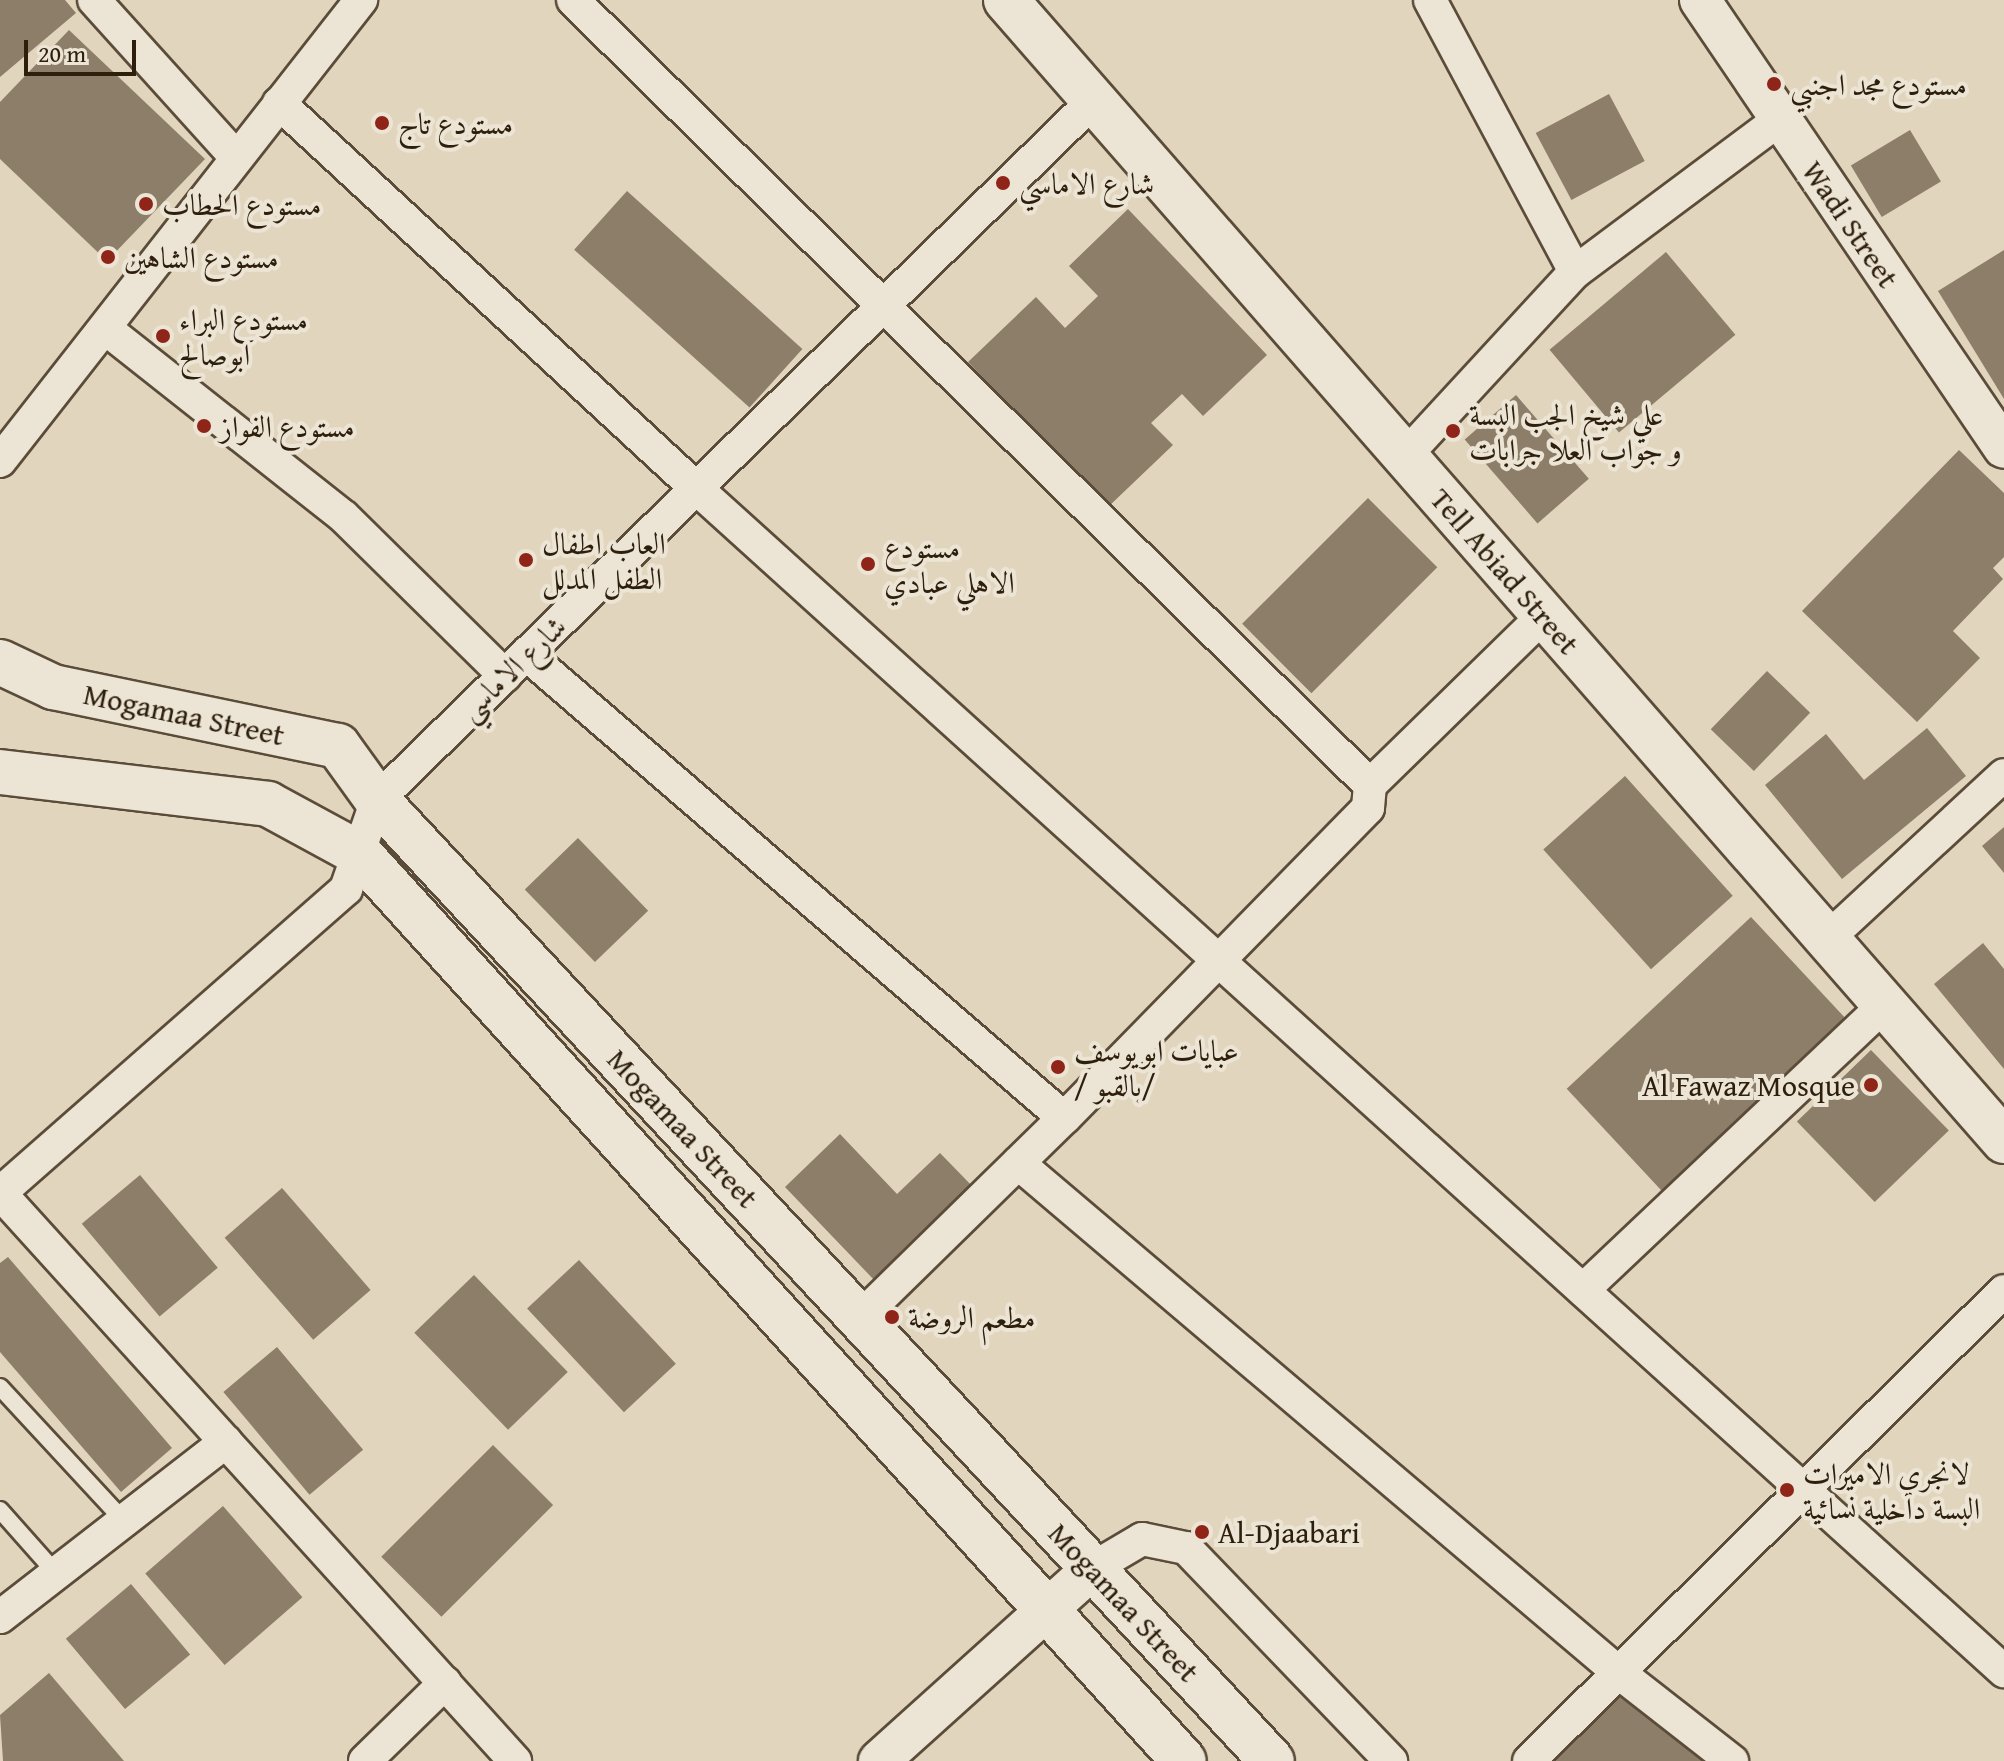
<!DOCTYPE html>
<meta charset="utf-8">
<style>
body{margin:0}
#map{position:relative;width:2004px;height:1761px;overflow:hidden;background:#e2d5bd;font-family:"Gentium Book Plus",Amiri,serif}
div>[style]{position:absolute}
.building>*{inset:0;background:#8c7e69;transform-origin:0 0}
.roads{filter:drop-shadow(2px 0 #5b4c39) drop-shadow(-2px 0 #5b4c39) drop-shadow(0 2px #5b4c39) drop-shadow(0 -2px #5b4c39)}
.service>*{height:16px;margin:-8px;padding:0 8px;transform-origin:8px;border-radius:8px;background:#ece4d4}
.minor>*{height:32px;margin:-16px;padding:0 16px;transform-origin:16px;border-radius:16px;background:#ece4d4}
.tertiary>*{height:40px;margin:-20px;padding:0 20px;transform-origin:20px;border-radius:20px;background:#ece4d4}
.secondary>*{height:44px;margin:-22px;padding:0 22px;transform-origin:22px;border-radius:22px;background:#ece4d4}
.dots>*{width:22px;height:22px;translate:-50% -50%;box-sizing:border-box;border:4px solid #ece4d4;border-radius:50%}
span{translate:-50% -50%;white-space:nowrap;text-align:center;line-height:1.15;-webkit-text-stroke:8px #ece4d4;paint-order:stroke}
.poi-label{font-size:30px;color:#2e1f0d}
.left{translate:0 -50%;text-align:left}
.right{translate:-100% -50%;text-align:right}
.street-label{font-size:30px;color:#2e1f0d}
.scale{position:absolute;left:24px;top:40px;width:112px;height:36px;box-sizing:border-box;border:4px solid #2e1f0d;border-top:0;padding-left:10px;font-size:24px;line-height:28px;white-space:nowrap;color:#2e1f0d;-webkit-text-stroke:6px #ece4d4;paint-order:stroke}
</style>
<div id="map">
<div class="building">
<i style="clip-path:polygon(0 0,65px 0,76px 13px,0 77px)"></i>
<i style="clip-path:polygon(69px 30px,205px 159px,107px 261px,0 159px,0 102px)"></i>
<i style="left:1609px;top:94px;width:76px;height:83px;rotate:62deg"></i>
<i style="left:1910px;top:130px;width:60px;height:69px;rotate:59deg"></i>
<i style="left:627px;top:191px;width:236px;height:79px;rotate:42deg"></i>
<i style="clip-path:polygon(1128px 209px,1267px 355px,1203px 416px,1182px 394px,1151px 423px,1173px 445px,1107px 508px,968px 362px,1036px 297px,1065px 328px,1098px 296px,1069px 266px)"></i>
<i style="clip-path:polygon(2004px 250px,2004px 399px,1938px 291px)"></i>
<i style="left:1666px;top:252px;width:108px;height:152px;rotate:50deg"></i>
<i style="left:1516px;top:395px;width:111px;height:68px;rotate:49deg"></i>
<i style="clip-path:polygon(1959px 450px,2004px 493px,2004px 557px,1993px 568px,2003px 579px,1953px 631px,1980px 658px,1917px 722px,1802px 611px)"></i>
<i style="left:1368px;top:498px;width:98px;height:178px;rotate:45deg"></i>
<i style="left:1767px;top:671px;width:60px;height:81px;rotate:44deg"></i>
<i style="clip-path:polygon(1927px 728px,1966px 776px,1842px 879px,1765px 785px,1826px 734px,1864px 780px)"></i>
<i style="left:1625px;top:776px;width:161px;height:110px;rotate:48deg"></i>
<i style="clip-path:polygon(2004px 827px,2004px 873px,1982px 846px)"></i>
<i style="left:578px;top:838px;width:101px;height:74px;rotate:46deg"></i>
<i style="left:1751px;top:917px;width:144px;height:252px;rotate:47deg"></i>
<i style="clip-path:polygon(1983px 943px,2004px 969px,2004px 1069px,1934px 984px)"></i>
<i style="left:1871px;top:1050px;width:112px;height:103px;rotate:46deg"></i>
<i style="clip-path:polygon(840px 1134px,897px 1194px,940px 1153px,975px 1189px,877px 1283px,785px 1187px)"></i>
<i style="left:140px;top:1175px;width:121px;height:76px;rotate:50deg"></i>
<i style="left:282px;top:1188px;width:135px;height:76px;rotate:49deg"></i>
<i style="clip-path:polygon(8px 1257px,172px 1448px,121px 1492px,0 1352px,0 1263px)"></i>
<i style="left:579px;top:1260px;width:142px;height:71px;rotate:47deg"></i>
<i style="left:474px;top:1275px;width:135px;height:83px;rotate:46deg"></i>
<i style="left:277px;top:1347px;width:134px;height:70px;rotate:50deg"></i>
<i style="left:493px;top:1445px;width:85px;height:158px;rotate:45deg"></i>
<i style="left:223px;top:1506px;width:121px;height:103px;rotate:49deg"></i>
<i style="left:131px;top:1584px;width:92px;height:85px;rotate:50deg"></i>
<i style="clip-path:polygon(49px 1673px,124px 1761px,3px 1761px,0 1715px)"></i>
<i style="clip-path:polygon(1616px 1694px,1705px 1761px,1553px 1761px)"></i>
</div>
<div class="roads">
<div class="service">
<i style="left:0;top:1387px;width:183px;rotate:47.2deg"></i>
<i style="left:0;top:1510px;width:84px;rotate:48.4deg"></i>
</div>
<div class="minor">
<i style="left:94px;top:0;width:210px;rotate:47.9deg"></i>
<i style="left:573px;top:0;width:1119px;rotate:44.57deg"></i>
<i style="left:1370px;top:785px;width:23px;rotate:95deg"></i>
<i style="left:1368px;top:808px;width:434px;rotate:134.4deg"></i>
<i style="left:1430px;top:0;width:308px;rotate:61.9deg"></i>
<i style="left:279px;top:103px;width:568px;rotate:42.72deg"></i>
<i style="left:696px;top:488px;width:1764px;rotate:42.13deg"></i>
<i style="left:106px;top:329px;width:303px;rotate:38.3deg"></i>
<i style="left:344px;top:517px;width:226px;rotate:44.6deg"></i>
<i style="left:1405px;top:456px;width:251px;rotate:-47.3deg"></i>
<i style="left:1575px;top:272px;width:256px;rotate:-36.7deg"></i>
<i style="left:0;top:461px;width:586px;rotate:-51.94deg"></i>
<i style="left:526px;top:654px;width:710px;rotate:40.78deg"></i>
<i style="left:1064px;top:1118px;width:286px;rotate:135.6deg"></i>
<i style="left:1370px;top:785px;width:243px;rotate:-44.3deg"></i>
<i style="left:1827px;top:939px;width:241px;rotate:-42.8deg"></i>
<i style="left:1018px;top:1163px;width:787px;rotate:40.31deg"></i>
<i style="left:1618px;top:1672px;width:145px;rotate:38deg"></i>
<i style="left:0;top:1193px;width:461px;rotate:-41.3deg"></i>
<i style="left:346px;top:889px;width:94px;rotate:-70.8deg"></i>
<i style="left:377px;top:800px;width:1002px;rotate:-44.31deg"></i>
<i style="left:0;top:1193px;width:767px;rotate:47.8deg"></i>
<i style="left:1583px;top:1290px;width:415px;rotate:-43.4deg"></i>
<i style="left:1093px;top:1568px;width:57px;rotate:-30.6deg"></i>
<i style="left:1142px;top:1539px;width:45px;rotate:11.6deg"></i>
<i style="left:1186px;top:1548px;width:296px;rotate:46.1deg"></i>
<i style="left:0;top:1617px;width:286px;rotate:-37.8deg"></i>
<i style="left:365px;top:1761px;width:112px;rotate:-44.3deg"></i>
<i style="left:1529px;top:1761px;width:668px;rotate:-44.7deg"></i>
</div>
<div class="tertiary">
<i style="left:1700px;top:0;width:541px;rotate:55.84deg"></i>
<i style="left:879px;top:1761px;width:288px;rotate:-42deg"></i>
</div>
<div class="secondary">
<i style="left:1006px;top:0;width:1516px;rotate:48.82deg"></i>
<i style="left:0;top:662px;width:59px;rotate:25.3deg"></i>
<i style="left:53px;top:687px;width:291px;rotate:11.7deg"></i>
<i style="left:338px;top:746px;width:67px;rotate:54.2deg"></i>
<i style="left:377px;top:800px;width:1313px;rotate:47.04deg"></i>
<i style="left:0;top:772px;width:270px;rotate:6.8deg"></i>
<i style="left:268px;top:804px;width:105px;rotate:28.5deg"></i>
<i style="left:360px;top:854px;width:1225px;rotate:47.75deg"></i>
</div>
</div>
<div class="dots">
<i style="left:1774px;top:84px;background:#8f2418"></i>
<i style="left:382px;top:123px;background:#8f2418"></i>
<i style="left:1003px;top:183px;background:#8f2418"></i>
<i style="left:146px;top:204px;background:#8f2418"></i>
<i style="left:108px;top:257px;background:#8f2418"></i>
<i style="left:163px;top:336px;background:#8f2418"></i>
<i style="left:204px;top:426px;background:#8f2418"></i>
<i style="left:1453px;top:431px;background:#8f2418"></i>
<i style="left:526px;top:560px;background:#8f2418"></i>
<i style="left:868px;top:564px;background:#8f2418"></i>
<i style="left:1058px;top:1067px;background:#8f2418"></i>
<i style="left:1871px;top:1085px;background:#8f2418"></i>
<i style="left:892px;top:1317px;background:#8f2418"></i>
<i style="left:1787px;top:1490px;background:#8f2418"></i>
<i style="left:1202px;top:1532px;background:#8f2418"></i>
</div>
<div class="poi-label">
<span class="left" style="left:1790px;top:84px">مستودع مجد اجنبي</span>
<span class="left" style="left:398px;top:123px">مستودع تاج</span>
<span class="left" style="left:1019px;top:183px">شارع الاماسي</span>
<span class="left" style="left:162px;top:204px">مستودع الحطاب</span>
<span class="left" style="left:124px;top:257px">مستودع الشاهين</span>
<span class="left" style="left:179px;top:336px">مستودع البراء<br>ابوصالح</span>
<span class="left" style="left:1469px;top:431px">علي شيخ الجب البسة<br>و جواب العلا جرابات</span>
<span class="left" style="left:220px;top:426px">مستودع الفواز</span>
<span class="left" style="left:542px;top:560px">العاب اطفال<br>الطفل المدلل</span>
<span class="left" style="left:884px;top:564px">مستودع<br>الاهلي عبادي</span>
<span class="left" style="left:1074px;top:1067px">عبايات ابويوسف<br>/ بالقبو/</span>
<span class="right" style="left:1855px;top:1085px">Al Fawaz Mosque</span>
<span class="left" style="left:908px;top:1317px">مطعم الروضة</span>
<span class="left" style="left:1803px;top:1490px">لانجري الاميرات<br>البسة داخلية نسائية</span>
<span class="left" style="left:1218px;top:1532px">Al-Djaabari</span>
</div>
<div class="street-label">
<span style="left:1851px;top:224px;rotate:56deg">Wadi Street</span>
<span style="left:1505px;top:571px;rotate:49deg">Tell Abiad Street</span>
<span style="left:512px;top:668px;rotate:-44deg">شارع الاماسي</span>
<span style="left:184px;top:714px;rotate:12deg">Mogamaa Street</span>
<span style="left:683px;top:1128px;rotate:47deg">Mogamaa Street</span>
<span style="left:1124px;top:1602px;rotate:47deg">Mogamaa Street</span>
</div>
<div class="scale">20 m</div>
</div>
